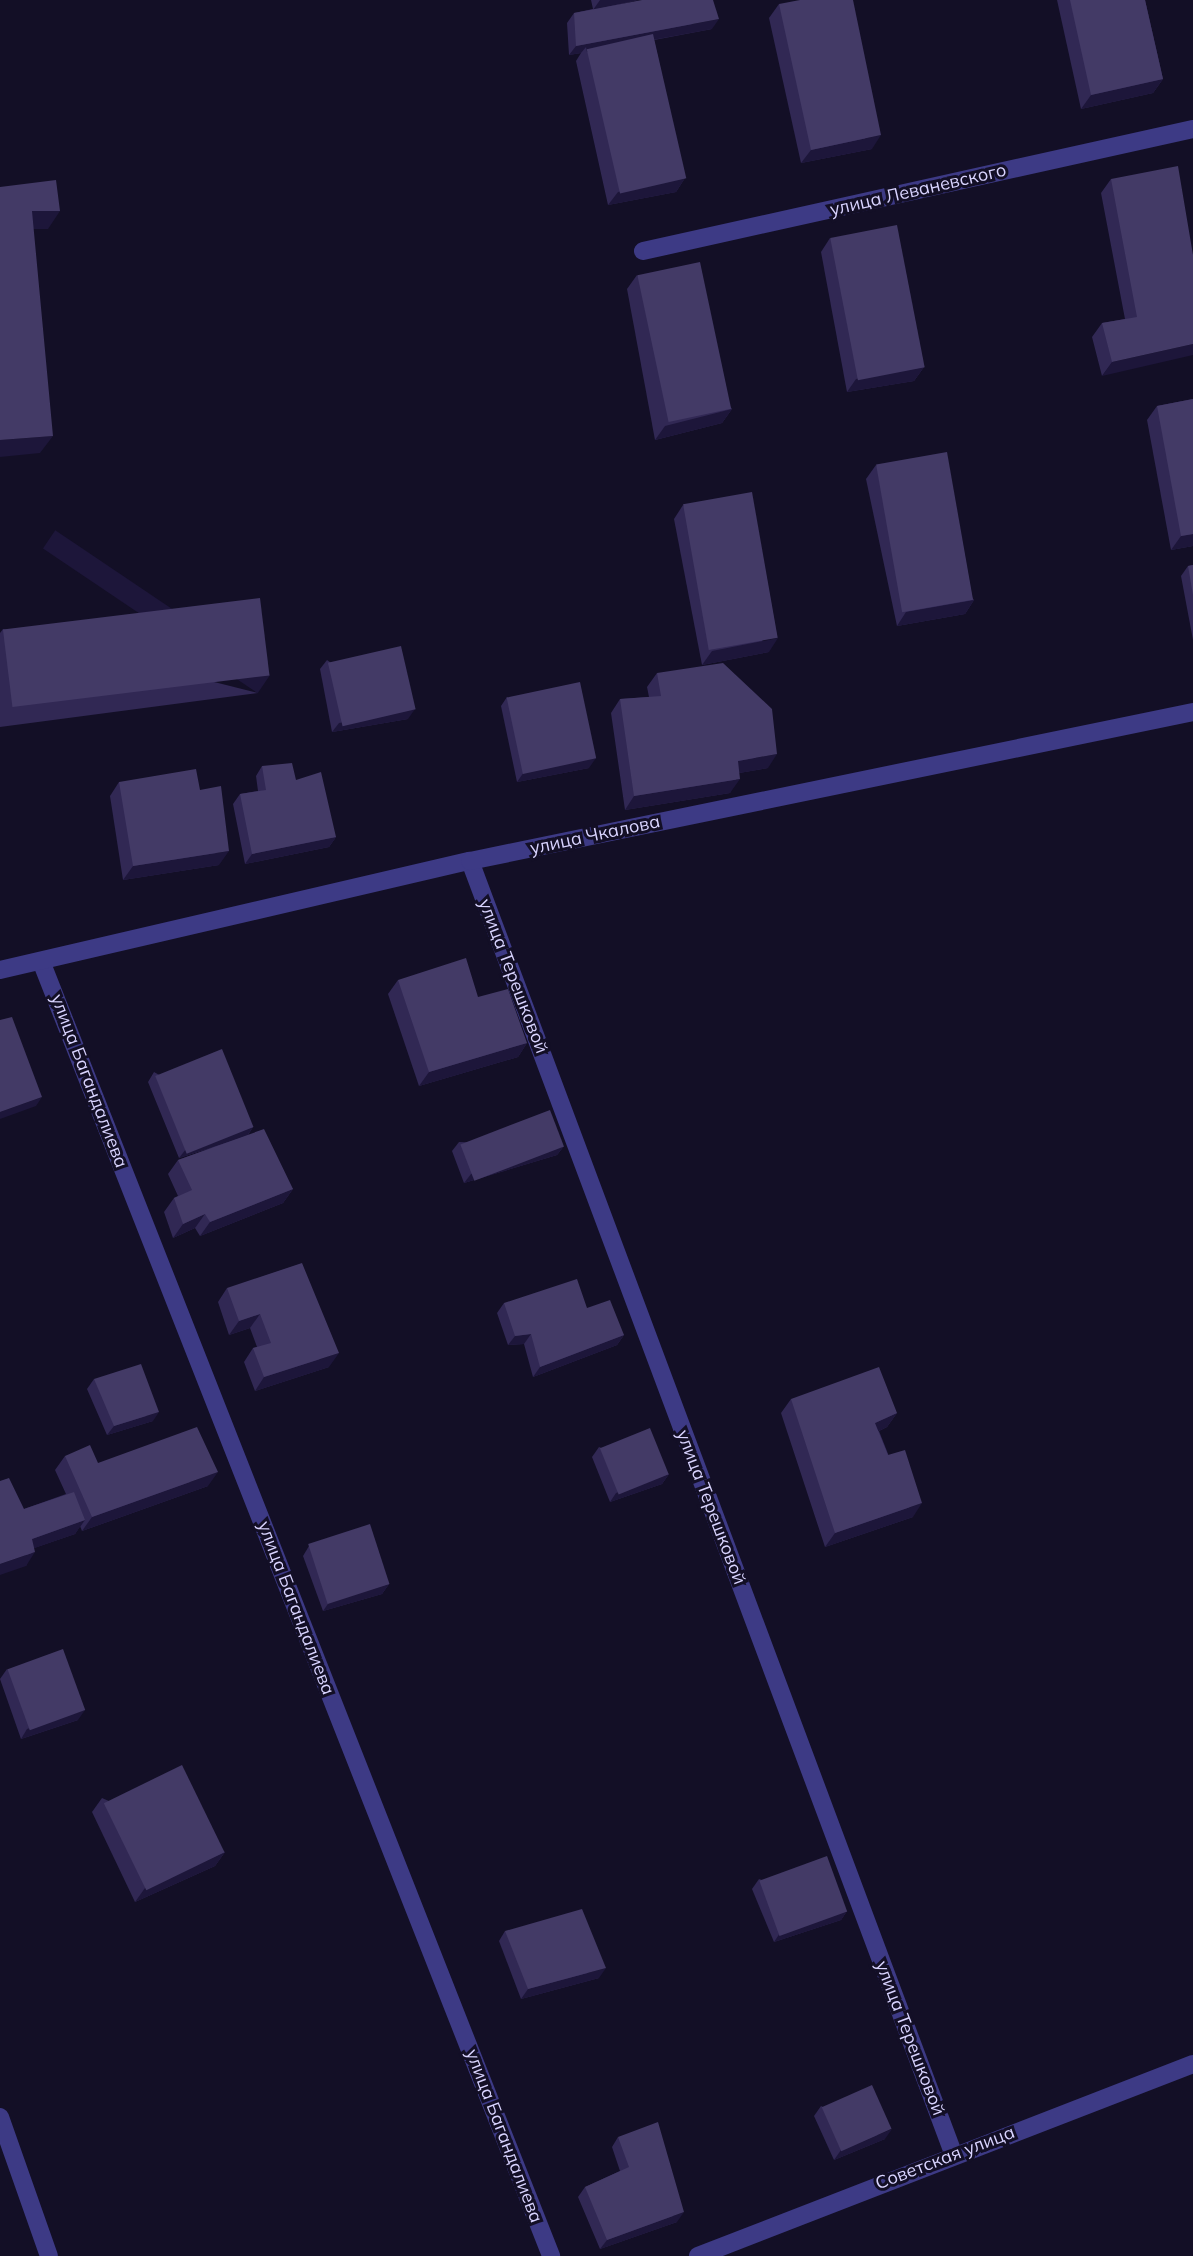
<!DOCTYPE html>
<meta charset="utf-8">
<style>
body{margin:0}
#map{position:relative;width:1193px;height:2256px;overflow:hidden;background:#130f26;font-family:Mulish,sans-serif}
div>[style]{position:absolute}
.minor>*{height:18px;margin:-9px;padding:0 9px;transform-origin:9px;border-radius:9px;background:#3d3a85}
.wall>*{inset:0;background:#312854}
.shaded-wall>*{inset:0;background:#1d163a;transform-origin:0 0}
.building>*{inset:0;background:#433a66;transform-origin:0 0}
span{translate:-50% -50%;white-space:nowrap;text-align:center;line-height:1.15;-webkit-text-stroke:6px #130f26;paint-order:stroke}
.street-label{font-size:18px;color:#d9d4ff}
</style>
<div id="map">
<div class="minor">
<i style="left:643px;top:251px;width:563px;rotate:-12.51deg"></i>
<i style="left:470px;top:861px;width:1379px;rotate:69.5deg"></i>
<i style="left:41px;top:961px;width:1392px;rotate:68.5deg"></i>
<i style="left:0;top:970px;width:482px;rotate:-13.1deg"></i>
<i style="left:470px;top:861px;width:738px;rotate:-11.64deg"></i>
<i style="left:0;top:2117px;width:147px;rotate:70.6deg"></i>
<i style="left:698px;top:2256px;width:531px;rotate:-21.2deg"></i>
</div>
<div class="wall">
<i style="clip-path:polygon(591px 0,638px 0,613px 6px,712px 29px,654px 40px,685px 178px,676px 192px,608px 205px,576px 61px,581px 53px,569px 55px,567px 23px,574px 13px,593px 9px)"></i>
<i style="clip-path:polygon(1057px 0,1145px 0,1163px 79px,1153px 93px,1081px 109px)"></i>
<i style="clip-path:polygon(779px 4px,872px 149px,801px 163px,769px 18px)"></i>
<i style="clip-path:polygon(1111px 179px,1193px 255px,1102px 376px,1092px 337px,1102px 323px,1125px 319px,1101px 193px)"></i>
<i style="clip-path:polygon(830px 238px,924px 367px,914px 381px,847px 392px,821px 252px)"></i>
<i style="clip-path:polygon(637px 275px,732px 409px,722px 423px,655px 440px,627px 289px)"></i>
<i style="clip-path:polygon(1193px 399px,1193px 546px,1171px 550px,1147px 420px,1157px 406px)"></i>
<i style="clip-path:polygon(876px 465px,974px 600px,965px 614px,897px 626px,866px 479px)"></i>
<i style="clip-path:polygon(683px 505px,769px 652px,702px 665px,674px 519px)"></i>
<i style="clip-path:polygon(1193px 565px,1193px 640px,1181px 576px,1188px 566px)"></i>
<i style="clip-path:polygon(3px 629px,258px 693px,0 727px,0 633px)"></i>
<i style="clip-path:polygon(327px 660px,408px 719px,332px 732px,320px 669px)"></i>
<i style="clip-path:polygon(657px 673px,768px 768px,739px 773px,730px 793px,625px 810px,611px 713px,620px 699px,649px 697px,647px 687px)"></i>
<i style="clip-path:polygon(507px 697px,589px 768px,517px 782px,501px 706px)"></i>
<i style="clip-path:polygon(262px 766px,296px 780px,336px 837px,329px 847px,245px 864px,233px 804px,240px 794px,258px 791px,256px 776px)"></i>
<i style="clip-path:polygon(119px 782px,200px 790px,219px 865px,123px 880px,110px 796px)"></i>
<i style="clip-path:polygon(398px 980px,478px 997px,527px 1043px,518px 1057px,419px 1086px,388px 994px)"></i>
<i style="clip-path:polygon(154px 1072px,253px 1127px,248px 1135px,293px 1189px,283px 1203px,200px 1236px,195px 1228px,173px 1238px,164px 1212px,174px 1198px,178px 1196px,168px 1174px,178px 1160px,214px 1147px,179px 1158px,148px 1082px)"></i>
<i style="clip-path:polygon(459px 1142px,564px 1146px,557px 1155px,464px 1183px,452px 1151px)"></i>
<i style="clip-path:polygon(227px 1288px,329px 1367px,255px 1391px,244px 1362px,253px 1348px,257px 1347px,250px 1328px,229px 1335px,218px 1302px)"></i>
<i style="clip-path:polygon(504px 1303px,587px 1308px,624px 1335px,617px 1345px,533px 1377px,524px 1344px,508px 1345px,497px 1313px)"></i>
<i style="clip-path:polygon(94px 1379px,153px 1421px,107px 1435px,87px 1389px)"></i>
<i style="clip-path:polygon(791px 1399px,897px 1413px,887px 1427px,879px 1431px,913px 1517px,825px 1547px,781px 1413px)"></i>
<i style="clip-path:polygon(599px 1447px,669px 1474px,662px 1484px,610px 1502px,592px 1457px)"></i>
<i style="clip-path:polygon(65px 1456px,98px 1463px,208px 1486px,82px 1531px,80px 1526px,75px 1534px,34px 1548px,26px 1566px,24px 1509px,66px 1494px,55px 1470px)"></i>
<i style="clip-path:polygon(309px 1546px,389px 1584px,382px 1594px,323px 1611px,303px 1556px)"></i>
<i style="clip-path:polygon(7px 1669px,78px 1720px,21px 1739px,0 1679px)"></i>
<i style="clip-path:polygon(102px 1798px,225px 1852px,215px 1866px,135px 1902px,92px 1812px)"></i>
<i style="clip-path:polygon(759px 1879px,847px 1911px,841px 1920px,774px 1942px,752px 1889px)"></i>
<i style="clip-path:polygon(505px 1931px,599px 1978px,521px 1999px,499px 1941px)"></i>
<i style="clip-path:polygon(821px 2106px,885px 2139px,834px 2160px,814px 2116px)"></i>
<i style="clip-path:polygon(618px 2137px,677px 2222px,600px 2249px,578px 2197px,585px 2187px,620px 2171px,612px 2147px)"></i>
</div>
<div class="shaded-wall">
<i style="clip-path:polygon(600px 0,638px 0,593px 10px)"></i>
<i style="clip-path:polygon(719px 19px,712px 29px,587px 52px,586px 47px,581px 53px,569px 55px,576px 46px)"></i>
<i style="clip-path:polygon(1163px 79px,1153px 93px,1081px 109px,1091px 95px)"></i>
<i style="clip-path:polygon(881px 135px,872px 149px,801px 163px,811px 150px)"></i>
<i style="clip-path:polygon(685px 178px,676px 192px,608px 205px,618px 192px)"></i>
<i style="clip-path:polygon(32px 211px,60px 211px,48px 229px,20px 229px)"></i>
<i style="clip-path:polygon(1193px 344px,1193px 355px,1102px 376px,1112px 362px)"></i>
<i style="clip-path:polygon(924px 367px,914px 381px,847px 392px,856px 379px)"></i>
<i style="clip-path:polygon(732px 409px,722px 423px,655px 440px,665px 426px)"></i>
<i style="clip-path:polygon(53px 436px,40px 453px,0 457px,0 440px)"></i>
<i style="clip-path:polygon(1193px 534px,1193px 546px,1171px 550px,1181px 536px)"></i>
<i style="clip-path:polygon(974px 600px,965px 614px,897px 626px,906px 612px)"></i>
<i style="clip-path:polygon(778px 638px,769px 652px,702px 665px,712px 651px)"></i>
<i style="left:270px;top:675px;width:22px;height:259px;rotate:124deg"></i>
<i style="clip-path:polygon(415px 709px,408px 719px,332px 732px,339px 723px)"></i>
<i style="clip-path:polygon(777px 754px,768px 768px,728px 775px,738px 761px)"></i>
<i style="clip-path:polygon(596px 758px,589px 768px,517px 782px,524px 772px)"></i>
<i style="clip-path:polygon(740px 779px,730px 793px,625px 810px,634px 796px)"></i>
<i style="clip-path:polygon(336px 837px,329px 847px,245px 864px,252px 854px)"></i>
<i style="clip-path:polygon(229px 851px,219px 865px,123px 880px,133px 866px)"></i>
<i style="clip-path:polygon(527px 1043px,518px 1057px,419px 1086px,429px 1072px)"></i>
<i style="clip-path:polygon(42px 1097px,36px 1106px,0 1119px,0 1112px)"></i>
<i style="clip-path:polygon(253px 1127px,247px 1136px,179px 1158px,186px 1149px)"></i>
<i style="clip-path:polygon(564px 1146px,557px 1155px,464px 1183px,471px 1174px)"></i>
<i style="clip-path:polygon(293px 1189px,283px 1203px,200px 1236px,210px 1222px)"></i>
<i style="clip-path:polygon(205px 1214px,195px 1228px,173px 1238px,183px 1224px)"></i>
<i style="clip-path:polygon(260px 1314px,250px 1328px,229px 1335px,239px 1321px)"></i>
<i style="clip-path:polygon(531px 1334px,524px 1344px,508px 1345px,515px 1336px)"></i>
<i style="clip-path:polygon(624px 1335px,617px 1345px,533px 1377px,540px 1367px)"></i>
<i style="clip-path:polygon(339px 1353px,329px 1367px,255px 1391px,264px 1377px)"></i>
<i style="clip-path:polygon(159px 1412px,153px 1421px,107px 1435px,114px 1426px)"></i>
<i style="clip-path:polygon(897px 1413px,887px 1427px,866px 1437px,875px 1423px)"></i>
<i style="clip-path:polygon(218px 1472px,208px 1486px,82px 1531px,92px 1517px)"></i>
<i style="clip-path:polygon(669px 1474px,662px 1484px,610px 1502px,616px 1493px)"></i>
<i style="clip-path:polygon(922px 1503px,913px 1517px,825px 1547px,835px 1533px)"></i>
<i style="clip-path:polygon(85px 1520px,75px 1534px,23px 1552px,32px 1539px)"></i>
<i style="clip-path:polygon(35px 1552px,26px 1566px,0 1575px,0 1564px)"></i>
<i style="clip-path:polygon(389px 1584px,382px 1594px,323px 1611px,330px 1601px)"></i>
<i style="clip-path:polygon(85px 1710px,78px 1720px,21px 1739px,27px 1729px)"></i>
<i style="clip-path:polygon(225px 1852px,215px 1866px,135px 1902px,145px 1888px)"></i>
<i style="clip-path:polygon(847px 1911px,841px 1920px,774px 1942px,780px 1933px)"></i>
<i style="clip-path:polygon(606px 1968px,599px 1978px,521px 1999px,528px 1989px)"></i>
<i style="clip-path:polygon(892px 2129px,885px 2139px,834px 2160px,841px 2150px)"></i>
<i style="clip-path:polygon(684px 2212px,677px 2222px,600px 2249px,607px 2240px)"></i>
</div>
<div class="building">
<i style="clip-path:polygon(642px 0,713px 0,719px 19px,576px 46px,574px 13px)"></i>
<i style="clip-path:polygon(800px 0,853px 0,881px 135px,811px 150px,779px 4px)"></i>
<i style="clip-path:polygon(1070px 0,1145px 0,1163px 79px,1091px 95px)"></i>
<i style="left:653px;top:34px;width:148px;height:68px;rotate:77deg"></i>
<i style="clip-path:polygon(1178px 166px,1193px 255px,1193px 344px,1112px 362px,1102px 323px,1137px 317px,1111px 179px)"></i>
<i style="clip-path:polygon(56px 180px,60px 211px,32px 211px,53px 436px,0 440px,0 187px)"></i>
<i style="left:897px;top:225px;width:145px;height:68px;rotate:79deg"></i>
<i style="left:700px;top:262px;width:150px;height:64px;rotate:78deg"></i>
<i style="clip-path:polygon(1193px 399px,1193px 534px,1181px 536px,1157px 406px)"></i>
<i style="left:947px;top:452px;width:150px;height:72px;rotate:80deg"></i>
<i style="left:752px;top:492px;width:148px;height:70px;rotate:80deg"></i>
<i style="clip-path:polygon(1193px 565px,1193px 595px,1188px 566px)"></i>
<i style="left:260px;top:598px;width:78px;height:259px;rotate:83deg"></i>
<i style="left:401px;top:646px;width:65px;height:75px;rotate:77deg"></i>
<i style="clip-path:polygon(723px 663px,772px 709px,777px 754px,738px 761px,740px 779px,634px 796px,620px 699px,661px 696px,657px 673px)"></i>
<i style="left:580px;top:682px;width:78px;height:75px;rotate:78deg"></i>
<i style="clip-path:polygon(292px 763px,296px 780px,321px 772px,336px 837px,252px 854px,240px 794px,266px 790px,262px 766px)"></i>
<i style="clip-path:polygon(196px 769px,200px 790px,221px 786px,229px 851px,133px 866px,119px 782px)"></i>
<i style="clip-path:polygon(466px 958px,478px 997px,508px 989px,527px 1043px,429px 1072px,398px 980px)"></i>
<i style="clip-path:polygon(12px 1017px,42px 1097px,0 1112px,0 1020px)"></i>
<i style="left:222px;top:1049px;width:84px;height:72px;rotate:68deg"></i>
<i style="left:550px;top:1110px;width:39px;height:96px;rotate:69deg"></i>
<i style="clip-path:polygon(264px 1129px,293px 1189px,210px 1222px,205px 1214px,183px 1224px,174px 1198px,192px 1190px,178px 1160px)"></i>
<i style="clip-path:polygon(302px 1263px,339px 1353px,264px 1377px,253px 1348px,271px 1343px,260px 1314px,239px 1321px,227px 1288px)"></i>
<i style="clip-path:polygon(577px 1279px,587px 1308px,610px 1300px,624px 1335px,540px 1367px,531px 1334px,515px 1336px,504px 1303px)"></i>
<i style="clip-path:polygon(141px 1364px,159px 1412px,114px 1426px,94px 1379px)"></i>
<i style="clip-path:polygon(879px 1367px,897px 1413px,875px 1423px,888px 1455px,905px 1450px,922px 1503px,835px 1533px,791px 1399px)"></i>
<i style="clip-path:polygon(197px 1427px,218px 1472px,92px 1517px,65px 1456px,90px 1445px,98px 1463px)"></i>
<i style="left:650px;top:1428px;width:50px;height:54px;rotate:68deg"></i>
<i style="clip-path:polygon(9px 1478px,24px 1509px,74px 1492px,85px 1520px,32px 1539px,35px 1552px,0 1564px,0 1481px)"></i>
<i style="left:370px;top:1524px;width:63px;height:65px;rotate:72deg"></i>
<i style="left:63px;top:1649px;width:65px;height:59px;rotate:70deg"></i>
<i style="left:182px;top:1765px;width:97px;height:87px;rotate:64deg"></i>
<i style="left:827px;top:1856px;width:59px;height:72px;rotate:70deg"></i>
<i style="clip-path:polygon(582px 1909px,606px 1968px,528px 1989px,505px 1931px)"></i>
<i style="left:872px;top:2085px;width:48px;height:55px;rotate:66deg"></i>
<i style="clip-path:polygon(658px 2122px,684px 2212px,607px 2240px,585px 2187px,629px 2167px,618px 2137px)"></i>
</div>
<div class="street-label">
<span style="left:918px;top:190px;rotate:-13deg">улица Леваневского</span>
<span style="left:595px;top:835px;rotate:-12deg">улица Чкалова</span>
<span style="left:513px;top:976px;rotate:69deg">улица Терешковой</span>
<span style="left:89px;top:1081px;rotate:69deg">улица Багандалиева</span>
<span style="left:711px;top:1507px;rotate:69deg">улица Терешковой</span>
<span style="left:296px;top:1608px;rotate:69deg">улица Багандалиева</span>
<span style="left:910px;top:2038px;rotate:69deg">улица Терешковой</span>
<span style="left:504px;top:2136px;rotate:69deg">улица Багандалиева</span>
<span style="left:945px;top:2158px;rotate:-21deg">Советская улица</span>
</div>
</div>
